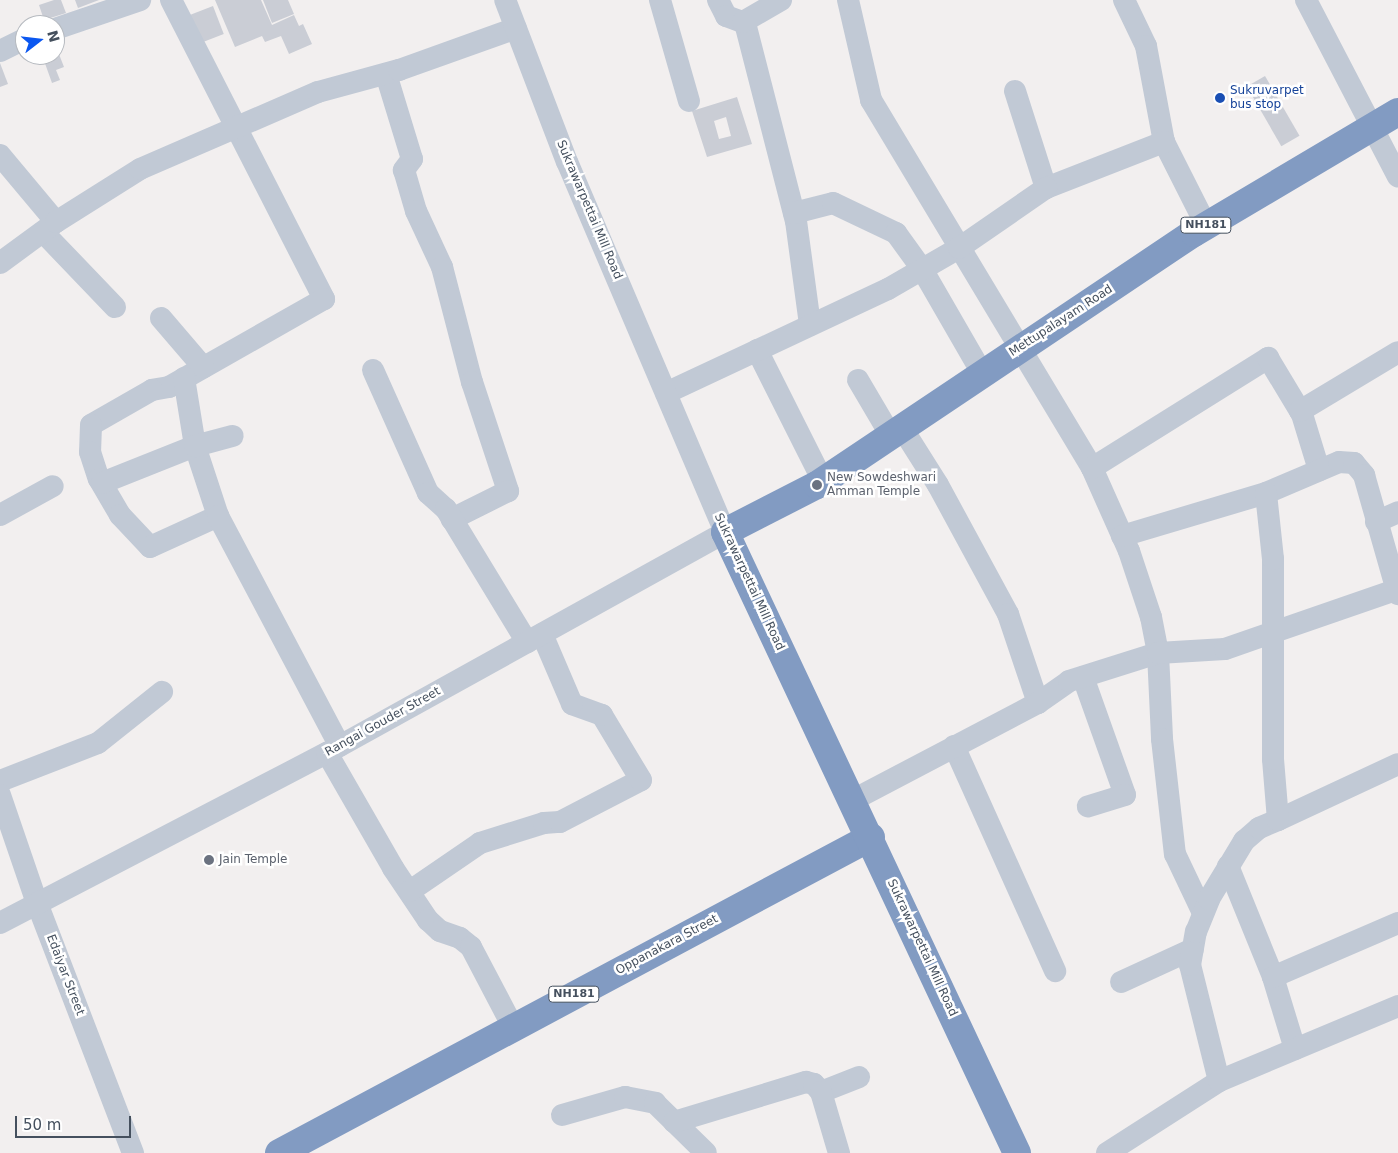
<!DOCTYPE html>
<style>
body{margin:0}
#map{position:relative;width:1398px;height:1153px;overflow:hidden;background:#f2efef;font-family:"DejaVu Sans",sans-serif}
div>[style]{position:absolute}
.building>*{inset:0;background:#cacdd5;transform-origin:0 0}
.minor>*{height:22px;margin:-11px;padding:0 11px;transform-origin:11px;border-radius:11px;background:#c1c9d5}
.highway>*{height:28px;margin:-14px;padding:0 14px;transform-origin:14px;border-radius:14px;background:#829bc2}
.dots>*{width:14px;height:14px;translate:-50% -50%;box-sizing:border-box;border:2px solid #fff;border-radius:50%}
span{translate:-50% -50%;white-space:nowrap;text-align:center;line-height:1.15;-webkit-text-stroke:5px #fff;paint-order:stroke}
.shield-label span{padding:1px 4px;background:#fff;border:1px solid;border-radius:4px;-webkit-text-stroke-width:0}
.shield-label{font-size:11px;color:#45505e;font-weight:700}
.transit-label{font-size:12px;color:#164399}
.left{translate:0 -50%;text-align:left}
.street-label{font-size:12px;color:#45505e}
.worship-label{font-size:12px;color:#5b616d}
.north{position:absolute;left:15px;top:15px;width:50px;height:50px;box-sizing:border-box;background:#fff;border:1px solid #b5b9bf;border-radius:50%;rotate:74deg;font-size:14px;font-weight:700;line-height:20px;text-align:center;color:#45505e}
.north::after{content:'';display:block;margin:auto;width:18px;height:22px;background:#0b57f0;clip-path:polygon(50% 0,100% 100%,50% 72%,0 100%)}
.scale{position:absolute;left:15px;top:1116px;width:116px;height:22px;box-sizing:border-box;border:2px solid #45505e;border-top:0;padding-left:6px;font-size:15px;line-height:18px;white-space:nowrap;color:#45505e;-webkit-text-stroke:4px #fff;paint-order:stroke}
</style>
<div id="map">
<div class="building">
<i style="clip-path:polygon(54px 0,61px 0,66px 13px,44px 20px,39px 5px)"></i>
<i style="clip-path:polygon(75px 0,99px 0,78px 8px)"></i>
<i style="clip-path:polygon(215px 0,261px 0,272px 25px,294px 15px,299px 26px,303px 24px,312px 44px,289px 54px,281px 36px,265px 42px,262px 36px,235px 47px)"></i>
<i style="clip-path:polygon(263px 0,288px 0,294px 14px,272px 23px)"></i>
<i style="left:213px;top:6px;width:30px;height:29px;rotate:69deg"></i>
<i style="clip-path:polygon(55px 44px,64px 67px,56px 70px,60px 80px,52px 83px,42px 55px,55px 55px)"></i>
<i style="clip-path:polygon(0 63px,8px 84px,0 87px)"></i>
<i style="left:1265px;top:76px;width:69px;height:21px;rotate:60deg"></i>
<i style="clip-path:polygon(evenodd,737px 97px,752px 144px,707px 157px,692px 111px,737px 97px,726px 117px,731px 136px,719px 139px,714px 121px,726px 117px)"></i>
</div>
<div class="minor">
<i style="left:171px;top:0;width:336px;rotate:62.9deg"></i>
<i style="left:324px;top:299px;width:178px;rotate:150.4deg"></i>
<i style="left:169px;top:387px;width:17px;rotate:170deg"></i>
<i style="left:152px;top:390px;width:70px;rotate:150.2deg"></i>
<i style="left:91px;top:425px;width:27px;rotate:92deg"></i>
<i style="left:90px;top:452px;width:28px;rotate:72deg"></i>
<i style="left:99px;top:479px;width:42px;rotate:59.7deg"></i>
<i style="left:120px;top:515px;width:44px;rotate:46.8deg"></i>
<i style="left:150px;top:547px;width:75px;rotate:-24.5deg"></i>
<i style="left:660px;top:0;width:105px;rotate:74deg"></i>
<i style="left:718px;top:0;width:18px;rotate:63deg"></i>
<i style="left:726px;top:16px;width:20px;rotate:20deg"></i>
<i style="left:745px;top:23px;width:204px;rotate:75.6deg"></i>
<i style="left:796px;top:221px;width:105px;rotate:82.3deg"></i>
<i style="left:848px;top:0;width:103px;rotate:77deg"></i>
<i style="left:871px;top:100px;width:429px;rotate:59deg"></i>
<i style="left:1092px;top:468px;width:91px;rotate:66deg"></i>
<i style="left:1129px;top:551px;width:70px;rotate:71.6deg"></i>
<i style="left:1151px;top:617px;width:37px;rotate:79deg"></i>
<i style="left:1158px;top:653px;width:86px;rotate:87.3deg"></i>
<i style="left:1162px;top:739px;width:116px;rotate:83.6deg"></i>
<i style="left:1175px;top:854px;width:65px;rotate:64.6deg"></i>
<i style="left:1124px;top:0;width:51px;rotate:64.4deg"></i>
<i style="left:1146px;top:46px;width:98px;rotate:79.4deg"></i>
<i style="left:1164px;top:142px;width:93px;rotate:63.2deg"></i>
<i style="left:1306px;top:0;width:199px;rotate:62.5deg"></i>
<i style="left:743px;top:22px;width:44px;rotate:-30.1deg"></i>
<i style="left:55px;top:29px;width:90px;rotate:-18.8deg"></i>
<i style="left:0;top:51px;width:28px;rotate:-26deg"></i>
<i style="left:386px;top:74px;width:89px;rotate:73deg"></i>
<i style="left:412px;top:159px;width:14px;rotate:126deg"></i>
<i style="left:404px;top:170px;width:43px;rotate:73.7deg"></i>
<i style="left:416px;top:211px;width:62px;rotate:65.1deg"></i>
<i style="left:442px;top:267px;width:119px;rotate:75.4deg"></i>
<i style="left:472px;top:382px;width:115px;rotate:71.7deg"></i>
<i style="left:508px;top:491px;width:63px;rotate:153.4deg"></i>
<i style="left:1015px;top:91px;width:102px;rotate:72.3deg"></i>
<i style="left:1046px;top:188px;width:127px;rotate:-21.3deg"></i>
<i style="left:0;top:155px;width:87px;rotate:50.1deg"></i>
<i style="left:794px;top:213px;width:40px;rotate:-14.4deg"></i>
<i style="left:833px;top:203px;width:70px;rotate:25.5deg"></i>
<i style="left:896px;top:233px;width:44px;rotate:54.2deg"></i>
<i style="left:922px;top:269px;width:120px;rotate:60deg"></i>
<i style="left:43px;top:232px;width:104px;rotate:46.2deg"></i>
<i style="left:0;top:263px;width:69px;rotate:-36.2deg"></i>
<i style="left:56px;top:222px;width:99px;rotate:-32.2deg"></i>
<i style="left:140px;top:169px;width:194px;rotate:-23.4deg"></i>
<i style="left:318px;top:92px;width:84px;rotate:-15.2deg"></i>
<i style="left:399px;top:70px;width:124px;rotate:-19.7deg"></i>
<i style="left:161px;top:318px;width:65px;rotate:49.4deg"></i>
<i style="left:757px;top:350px;width:147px;rotate:63.3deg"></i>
<i style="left:373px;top:370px;width:135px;rotate:65.9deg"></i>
<i style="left:428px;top:493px;width:24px;rotate:42deg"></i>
<i style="left:446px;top:509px;width:156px;rotate:58.7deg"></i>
<i style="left:184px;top:378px;width:69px;rotate:80.8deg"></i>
<i style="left:195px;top:446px;width:74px;rotate:71.8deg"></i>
<i style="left:218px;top:516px;width:260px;rotate:62.1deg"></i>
<i style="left:858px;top:380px;width:65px;rotate:59.5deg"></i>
<i style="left:666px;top:393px;width:245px;rotate:-25.1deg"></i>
<i style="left:888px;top:289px;width:82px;rotate:-30deg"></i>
<i style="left:959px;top:248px;width:106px;rotate:-34.6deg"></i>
<i style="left:1301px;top:411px;width:62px;rotate:73deg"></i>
<i style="left:902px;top:428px;width:67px;rotate:57.7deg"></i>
<i style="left:938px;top:485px;width:147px;rotate:61.5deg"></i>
<i style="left:1008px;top:614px;width:94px;rotate:71.4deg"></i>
<i style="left:1092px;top:468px;width:208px;rotate:-32deg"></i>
<i style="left:1268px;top:358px;width:62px;rotate:58.9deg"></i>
<i style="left:1300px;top:411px;width:114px;rotate:-31deg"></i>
<i style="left:102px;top:483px;width:100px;rotate:-21.7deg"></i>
<i style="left:195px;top:446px;width:39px;rotate:-15deg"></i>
<i style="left:0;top:515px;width:60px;rotate:-28.7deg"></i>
<i style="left:1376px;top:522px;width:24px;rotate:-24deg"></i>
<i style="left:1122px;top:536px;width:150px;rotate:-16.6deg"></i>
<i style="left:1266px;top:493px;width:79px;rotate:-23deg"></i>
<i style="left:1339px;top:462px;width:15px;rotate:4deg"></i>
<i style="left:1354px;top:463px;width:16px;rotate:50deg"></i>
<i style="left:1364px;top:475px;width:124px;rotate:74.1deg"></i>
<i style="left:1083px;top:677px;width:125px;rotate:70.4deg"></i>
<i style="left:1125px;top:795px;width:39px;rotate:163deg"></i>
<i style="left:954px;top:746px;width:247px;rotate:65.8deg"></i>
<i style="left:327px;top:753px;width:133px;rotate:60.1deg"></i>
<i style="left:393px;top:868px;width:63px;rotate:56.1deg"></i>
<i style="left:428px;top:920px;width:16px;rotate:43deg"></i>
<i style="left:440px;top:931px;width:21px;rotate:19deg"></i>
<i style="left:460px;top:938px;width:14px;rotate:39deg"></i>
<i style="left:471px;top:947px;width:90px;rotate:62.3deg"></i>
<i style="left:0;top:781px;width:105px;rotate:-21.2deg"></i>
<i style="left:98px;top:743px;width:82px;rotate:-38.6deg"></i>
<i style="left:0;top:795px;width:114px;rotate:71.1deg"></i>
<i style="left:37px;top:903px;width:268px;rotate:69deg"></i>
<i style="left:853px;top:800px;width:209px;rotate:-27.7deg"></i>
<i style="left:1038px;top:703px;width:38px;rotate:-35deg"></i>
<i style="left:1069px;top:681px;width:93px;rotate:-17.5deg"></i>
<i style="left:1158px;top:653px;width:67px;rotate:-3.4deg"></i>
<i style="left:1225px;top:649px;width:183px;rotate:-19.1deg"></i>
<i style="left:1278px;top:820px;width:132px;rotate:-25deg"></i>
<i style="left:1228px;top:866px;width:120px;rotate:67.9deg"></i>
<i style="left:410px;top:891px;width:85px;rotate:-34.4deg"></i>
<i style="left:480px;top:843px;width:67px;rotate:-17.4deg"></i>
<i style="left:544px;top:823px;width:16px;rotate:-4deg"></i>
<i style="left:560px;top:822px;width:91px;rotate:-27.4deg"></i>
<i style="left:641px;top:780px;width:76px;rotate:-121deg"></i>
<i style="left:602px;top:715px;width:32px;rotate:-160deg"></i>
<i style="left:572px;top:704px;width:76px;rotate:-113.2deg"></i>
<i style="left:0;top:923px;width:369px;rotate:-27.5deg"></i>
<i style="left:327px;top:753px;width:455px;rotate:-29deg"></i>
<i style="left:725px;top:532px;width:402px;rotate:-113.1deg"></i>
<i style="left:567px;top:162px;width:173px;rotate:-110.9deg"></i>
<i style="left:1121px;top:982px;width:79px;rotate:-24.6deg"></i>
<i style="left:1295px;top:1049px;width:75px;rotate:-107deg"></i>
<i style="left:1273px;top:977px;width:136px;rotate:-23.4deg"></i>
<i style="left:1219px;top:1081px;width:120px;rotate:-104deg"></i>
<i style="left:1190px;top:965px;width:34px;rotate:-80deg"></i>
<i style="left:1196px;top:932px;width:35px;rotate:-68deg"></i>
<i style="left:1209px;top:899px;width:68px;rotate:-58.9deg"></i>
<i style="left:1244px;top:841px;width:20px;rotate:-41deg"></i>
<i style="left:1259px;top:828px;width:21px;rotate:-23deg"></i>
<i style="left:1278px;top:820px;width:61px;rotate:-94.7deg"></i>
<i style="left:1273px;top:759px;width:200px;rotate:-90deg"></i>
<i style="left:1273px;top:559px;width:66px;rotate:-96.1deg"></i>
<i style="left:821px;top:1092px;width:41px;rotate:-21.5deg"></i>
<i style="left:562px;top:1115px;width:66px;rotate:-15.9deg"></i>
<i style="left:625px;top:1097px;width:31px;rotate:11deg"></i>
<i style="left:655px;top:1103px;width:71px;rotate:44.4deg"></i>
<i style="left:674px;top:1122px;width:138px;rotate:-16.9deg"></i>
<i style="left:806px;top:1082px;width:8px;rotate:14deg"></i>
<i style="left:814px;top:1084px;width:11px;rotate:49deg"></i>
<i style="left:821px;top:1092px;width:64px;rotate:73.6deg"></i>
<i style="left:1107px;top:1153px;width:133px;rotate:-32.7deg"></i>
<i style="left:1219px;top:1081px;width:194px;rotate:-22.7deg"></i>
</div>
<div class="highway">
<i style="left:279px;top:1153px;width:671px;rotate:-28.09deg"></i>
<i style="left:1017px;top:1153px;width:686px;rotate:-115.18deg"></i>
<i style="left:725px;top:532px;width:103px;rotate:-27.1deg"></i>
<i style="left:817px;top:485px;width:453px;rotate:-33.8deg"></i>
<i style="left:1194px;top:233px;width:237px;rotate:-30.7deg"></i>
</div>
<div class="dots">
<i style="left:1220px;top:98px;background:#1a4fb4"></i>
<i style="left:817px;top:485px;background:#6b7280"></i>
<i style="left:209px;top:860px;background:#6b7280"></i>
</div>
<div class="shield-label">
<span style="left:1206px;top:225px">NH181</span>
<span style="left:574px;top:994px">NH181</span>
</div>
<div class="transit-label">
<span class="left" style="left:1230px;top:98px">Sukruvarpet<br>bus stop</span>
</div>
<div class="street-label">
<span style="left:589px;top:210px;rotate:67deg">Sukrawarpettai Mill Road</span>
<span style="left:1061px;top:321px;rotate:-33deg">Mettupalayam Road</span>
<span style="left:749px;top:582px;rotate:65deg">Sukrawarpettai Mill Road</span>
<span style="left:383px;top:722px;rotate:-29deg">Rangai Gouder Street</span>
<span style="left:667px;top:945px;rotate:-28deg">Oppanakara Street</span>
<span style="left:922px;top:948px;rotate:65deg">Sukrawarpettai Mill Road</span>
<span style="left:65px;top:975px;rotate:69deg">Edaiyar Street</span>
</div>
<div class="worship-label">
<span class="left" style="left:827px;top:485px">New Sowdeshwari<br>Amman Temple</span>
<span class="left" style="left:219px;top:860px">Jain Temple</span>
</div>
<div class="north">N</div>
<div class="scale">50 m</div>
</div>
